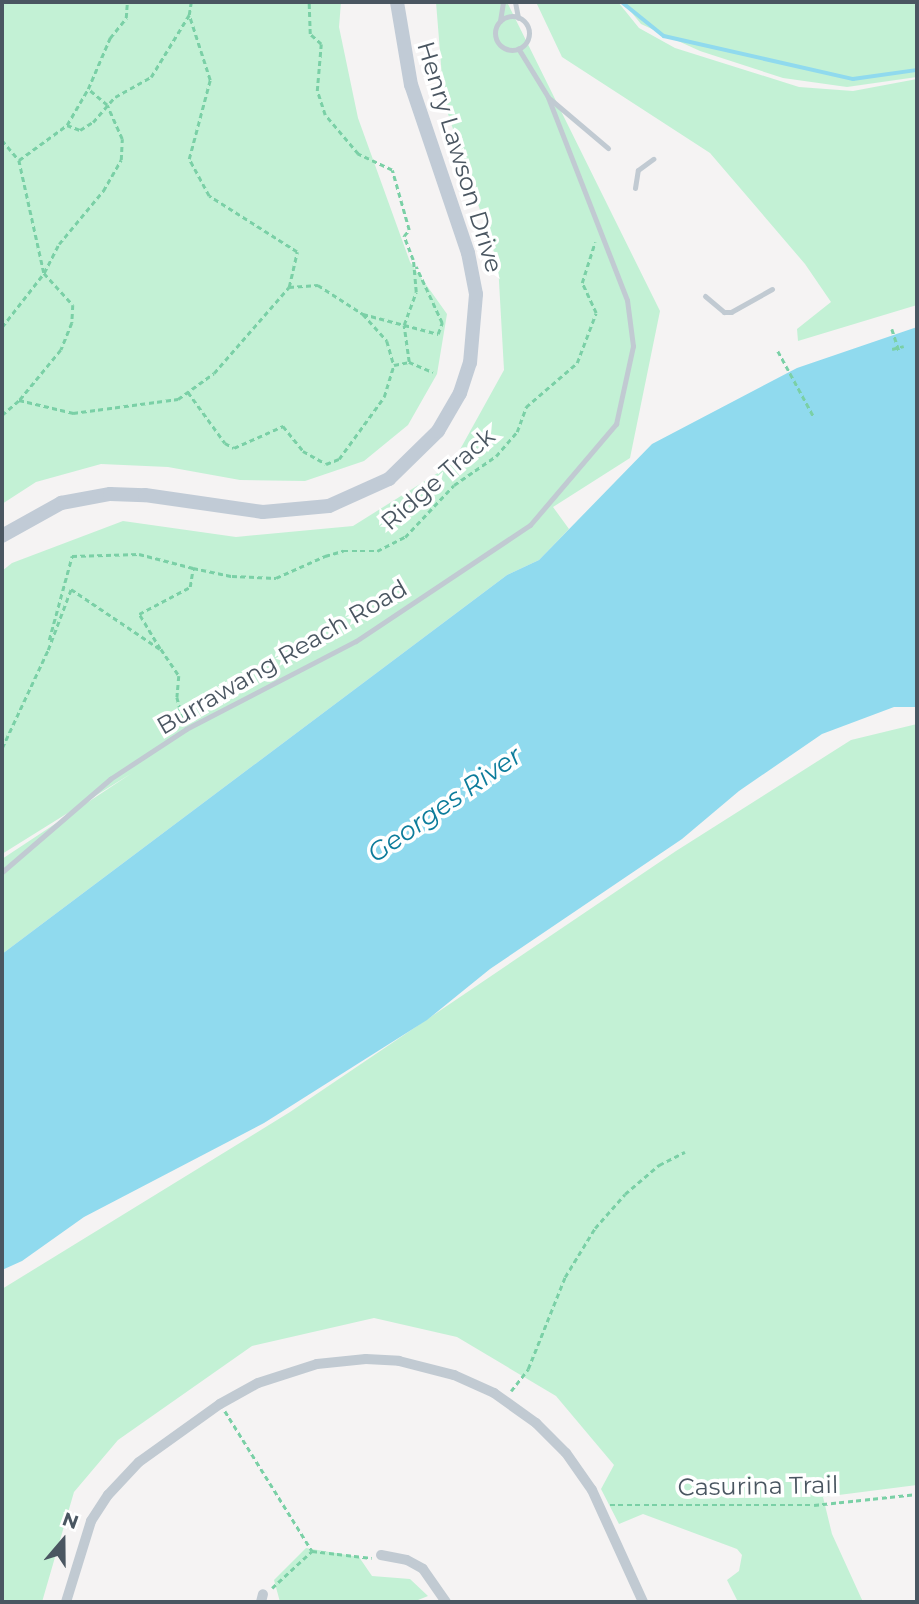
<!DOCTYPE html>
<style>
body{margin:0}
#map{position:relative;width:919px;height:1604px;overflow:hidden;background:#f5f3f3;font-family:Montserrat,sans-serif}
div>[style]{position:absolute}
.green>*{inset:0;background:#c3f1d5}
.water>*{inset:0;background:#90daee}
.stream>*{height:3.5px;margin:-1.75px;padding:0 1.75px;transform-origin:1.75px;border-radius:1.75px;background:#90daee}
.path>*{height:2.5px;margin-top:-1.25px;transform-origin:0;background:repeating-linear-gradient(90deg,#7ad0a6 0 5px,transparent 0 8.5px)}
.service>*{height:5px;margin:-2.5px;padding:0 2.5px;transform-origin:2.5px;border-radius:2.5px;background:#c1cad2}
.service>.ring{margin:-2.5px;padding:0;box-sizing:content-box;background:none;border:5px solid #c1cad2;border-radius:50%}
.minor>*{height:10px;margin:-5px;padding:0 5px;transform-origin:5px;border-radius:5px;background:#c1cad2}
.secondary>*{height:14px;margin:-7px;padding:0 7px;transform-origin:7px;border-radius:7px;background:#c1cbd6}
span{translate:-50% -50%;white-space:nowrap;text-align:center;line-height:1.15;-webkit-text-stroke:7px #fff;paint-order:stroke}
.street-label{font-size:24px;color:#4a5661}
.water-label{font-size:26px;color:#0c7c9b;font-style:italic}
.frame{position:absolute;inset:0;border:4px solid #4a5661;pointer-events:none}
.north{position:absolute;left:28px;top:1506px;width:70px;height:70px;-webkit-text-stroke:5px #fff;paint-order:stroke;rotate:20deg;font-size:19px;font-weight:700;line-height:28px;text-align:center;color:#4a5661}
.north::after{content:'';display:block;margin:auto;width:24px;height:32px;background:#4a5661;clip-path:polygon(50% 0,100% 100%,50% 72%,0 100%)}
</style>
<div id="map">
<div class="green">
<i style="clip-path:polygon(2px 2px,341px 2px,339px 27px,358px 118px,410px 262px,447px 314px,437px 374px,408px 425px,364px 461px,305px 481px,240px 480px,168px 467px,101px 464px,36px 482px,2px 504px)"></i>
<i style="clip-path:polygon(436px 2px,507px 2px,660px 311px,630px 458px,553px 507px,569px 529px,539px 560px,507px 575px,2px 954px,2px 859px,132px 773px,2px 854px,2px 571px,12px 563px,123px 521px,236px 537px,353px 526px,452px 464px,504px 370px,498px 264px,444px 102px)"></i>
<i style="clip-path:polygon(536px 2px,618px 2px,639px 28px,675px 48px,799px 87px,853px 91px,917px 79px,917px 305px,798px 341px,797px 329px,831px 302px,805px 264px,710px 153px,562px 57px)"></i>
<i style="clip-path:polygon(623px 2px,917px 2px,917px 77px,847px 87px,783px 78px,700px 51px,641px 24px)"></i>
<i style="clip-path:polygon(917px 724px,917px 1485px,823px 1497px,832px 1534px,863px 1602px,738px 1602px,727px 1580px,739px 1571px,742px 1555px,737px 1549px,643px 1514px,619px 1524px,601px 1489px,614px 1465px,556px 1396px,457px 1337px,374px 1318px,252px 1346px,118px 1440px,74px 1492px,42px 1602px,2px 1602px,2px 1289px,290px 1112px,676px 851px,851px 740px)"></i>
<i style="clip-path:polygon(306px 1548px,359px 1557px,372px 1576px,410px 1579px,428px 1596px,413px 1602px,280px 1602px,274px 1580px)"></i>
</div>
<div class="water">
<i style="clip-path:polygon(917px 327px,917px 707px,894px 707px,822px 734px,739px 791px,682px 839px,490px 969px,427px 1020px,264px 1123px,84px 1217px,22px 1261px,2px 1270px,2px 954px,507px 575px,539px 560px,652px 444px,797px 368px)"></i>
</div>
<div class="stream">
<i style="left:622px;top:2px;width:54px;rotate:39deg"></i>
<i style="left:664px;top:36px;width:194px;rotate:12.8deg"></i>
<i style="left:853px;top:79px;width:65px;rotate:-8deg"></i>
</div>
<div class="path">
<i style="left:67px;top:125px;width:14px;rotate:21deg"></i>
<i style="left:80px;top:130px;width:15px;rotate:-32deg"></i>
<i style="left:93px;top:122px;width:33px;rotate:-49deg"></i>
<i style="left:115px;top:97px;width:41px;rotate:-29.1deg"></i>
<i style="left:151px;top:77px;width:73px;rotate:-58.5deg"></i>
<i style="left:2px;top:140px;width:26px;rotate:50deg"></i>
<i style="left:19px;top:160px;width:116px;rotate:77.5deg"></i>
<i style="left:44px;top:273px;width:43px;rotate:47.8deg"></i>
<i style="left:73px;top:305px;width:18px;rotate:93deg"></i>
<i style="left:72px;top:323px;width:29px;rotate:112deg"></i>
<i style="left:61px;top:350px;width:65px;rotate:129.4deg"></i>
<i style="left:19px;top:160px;width:59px;rotate:-36.1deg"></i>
<i style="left:67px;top:125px;width:42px;rotate:-59.7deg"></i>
<i style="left:289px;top:287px;width:29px;rotate:-4deg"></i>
<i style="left:318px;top:285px;width:54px;rotate:32.8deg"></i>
<i style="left:363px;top:314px;width:78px;rotate:14.9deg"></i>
<i style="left:438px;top:334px;width:12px;rotate:-70deg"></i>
<i style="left:442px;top:323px;width:62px;rotate:-114.9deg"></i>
<i style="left:363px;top:314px;width:36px;rotate:48deg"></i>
<i style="left:387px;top:341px;width:25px;rotate:74deg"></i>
<i style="left:2px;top:327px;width:68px;rotate:-52.1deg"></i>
<i style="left:44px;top:273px;width:33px;rotate:-63deg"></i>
<i style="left:59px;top:244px;width:69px;rotate:-50.3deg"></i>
<i style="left:103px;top:191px;width:36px;rotate:-60deg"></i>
<i style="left:121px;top:160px;width:21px;rotate:-87deg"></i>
<i style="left:122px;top:139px;width:37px;rotate:-114deg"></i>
<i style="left:107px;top:105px;width:25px;rotate:-140deg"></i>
<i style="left:88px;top:89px;width:56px;rotate:-66.7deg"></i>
<i style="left:110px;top:38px;width:26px;rotate:-51deg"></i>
<i style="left:126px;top:18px;width:16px;rotate:-86deg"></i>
<i style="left:892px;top:329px;width:23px;rotate:72deg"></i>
<i style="left:892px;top:349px;width:12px;rotate:-14deg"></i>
<i style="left:778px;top:351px;width:75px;rotate:61.4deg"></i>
<i style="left:409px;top:362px;width:26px;rotate:23deg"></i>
<i style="left:188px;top:392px;width:63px;rotate:54deg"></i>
<i style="left:225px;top:443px;width:10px;rotate:29deg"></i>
<i style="left:234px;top:448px;width:54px;rotate:-24.2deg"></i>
<i style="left:283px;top:426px;width:32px;rotate:51deg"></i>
<i style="left:303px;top:451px;width:26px;rotate:29deg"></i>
<i style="left:326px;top:464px;width:14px;rotate:-21deg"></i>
<i style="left:339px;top:459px;width:77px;rotate:-54deg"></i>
<i style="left:384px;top:397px;width:34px;rotate:-73deg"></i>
<i style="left:394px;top:365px;width:15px;rotate:-11deg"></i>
<i style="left:409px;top:362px;width:37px;rotate:-98deg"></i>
<i style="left:404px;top:325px;width:35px;rotate:-70deg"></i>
<i style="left:416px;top:292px;width:32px;rotate:-95deg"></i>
<i style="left:413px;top:260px;width:26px;rotate:-111deg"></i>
<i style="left:404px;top:236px;width:8px;rotate:-50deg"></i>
<i style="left:409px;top:230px;width:62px;rotate:-105.8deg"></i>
<i style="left:392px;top:170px;width:38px;rotate:-155deg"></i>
<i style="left:358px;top:154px;width:51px;rotate:-130.2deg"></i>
<i style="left:325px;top:115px;width:25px;rotate:-108deg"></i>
<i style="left:317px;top:91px;width:47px;rotate:-85.1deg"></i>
<i style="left:321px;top:44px;width:15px;rotate:-138deg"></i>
<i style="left:310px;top:34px;width:32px;rotate:-92deg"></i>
<i style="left:2px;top:415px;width:23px;rotate:-41deg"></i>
<i style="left:19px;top:400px;width:56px;rotate:13.5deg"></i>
<i style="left:73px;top:413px;width:106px;rotate:-7.6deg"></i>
<i style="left:178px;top:399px;width:44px;rotate:-35.8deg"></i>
<i style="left:214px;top:373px;width:114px;rotate:-48.9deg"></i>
<i style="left:289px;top:287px;width:36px;rotate:-77deg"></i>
<i style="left:297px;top:252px;width:104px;rotate:-147.5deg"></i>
<i style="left:209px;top:196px;width:42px;rotate:-118.4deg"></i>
<i style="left:189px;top:159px;width:82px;rotate:-75.1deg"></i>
<i style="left:210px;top:80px;width:68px;rotate:-107.9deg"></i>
<i style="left:189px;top:15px;width:13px;rotate:-81deg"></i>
<i style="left:49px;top:640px;width:87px;rotate:-74.7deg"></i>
<i style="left:72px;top:556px;width:67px;rotate:-1.7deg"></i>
<i style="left:139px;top:554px;width:56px;rotate:14.5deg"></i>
<i style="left:161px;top:649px;width:32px;rotate:56deg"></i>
<i style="left:179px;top:676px;width:21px;rotate:95deg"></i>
<i style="left:177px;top:697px;width:24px;rotate:75deg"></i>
<i style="left:2px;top:748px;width:108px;rotate:-64.9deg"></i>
<i style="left:48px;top:650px;width:65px;rotate:-69.3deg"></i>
<i style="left:71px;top:589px;width:107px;rotate:34deg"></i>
<i style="left:160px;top:649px;width:41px;rotate:-121deg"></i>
<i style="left:139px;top:614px;width:58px;rotate:-27.9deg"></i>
<i style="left:190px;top:587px;width:19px;rotate:-81deg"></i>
<i style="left:193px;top:568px;width:40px;rotate:12deg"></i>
<i style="left:232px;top:576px;width:44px;rotate:2.6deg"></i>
<i style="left:276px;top:578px;width:54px;rotate:-24.2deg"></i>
<i style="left:325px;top:556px;width:19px;rotate:-16deg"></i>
<i style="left:343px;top:551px;width:34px"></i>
<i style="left:377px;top:551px;width:31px;rotate:-27deg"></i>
<i style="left:405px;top:537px;width:71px;rotate:-46.7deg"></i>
<i style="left:454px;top:485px;width:51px;rotate:-34.6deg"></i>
<i style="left:496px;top:456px;width:32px;rotate:-49deg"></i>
<i style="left:517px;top:432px;width:27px;rotate:-70deg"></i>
<i style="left:526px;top:407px;width:67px;rotate:-40.8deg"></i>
<i style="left:577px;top:363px;width:53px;rotate:-69.2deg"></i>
<i style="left:596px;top:313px;width:33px;rotate:-115deg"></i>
<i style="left:582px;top:283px;width:43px;rotate:-72.4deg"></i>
<i style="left:511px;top:1391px;width:28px;rotate:-52deg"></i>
<i style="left:528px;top:1369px;width:99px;rotate:-68.1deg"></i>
<i style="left:565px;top:1277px;width:57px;rotate:-58.5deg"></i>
<i style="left:595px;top:1228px;width:45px;rotate:-48.6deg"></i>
<i style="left:625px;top:1194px;width:45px;rotate:-40.5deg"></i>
<i style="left:659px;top:1165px;width:29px;rotate:-27deg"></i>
<i style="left:225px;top:1411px;width:165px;rotate:58.1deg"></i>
<i style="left:610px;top:1505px;width:204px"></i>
<i style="left:814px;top:1505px;width:104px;rotate:-6.1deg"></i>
<i style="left:272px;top:1588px;width:54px;rotate:-42.8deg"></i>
<i style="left:312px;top:1551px;width:60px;rotate:6.7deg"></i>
</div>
<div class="service">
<i style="left:515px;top:2px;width:16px;rotate:79deg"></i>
<i class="ring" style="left:495px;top:16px;width:29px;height:29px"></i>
<i style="left:500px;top:21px;width:19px;rotate:-81deg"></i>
<i style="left:550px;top:99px;width:76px;rotate:40.2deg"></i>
<i style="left:635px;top:188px;width:18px;rotate:-81deg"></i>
<i style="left:638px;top:170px;width:19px;rotate:-36deg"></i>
<i style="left:705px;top:296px;width:25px;rotate:40deg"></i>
<i style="left:724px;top:312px;width:7px"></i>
<i style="left:731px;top:312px;width:47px;rotate:-29.3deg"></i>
<i style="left:2px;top:872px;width:143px;rotate:-40.7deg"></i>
<i style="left:110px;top:779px;width:91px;rotate:-33.3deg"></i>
<i style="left:186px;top:729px;width:191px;rotate:-27.4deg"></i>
<i style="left:356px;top:641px;width:209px;rotate:-33.7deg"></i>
<i style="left:530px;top:525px;width:133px;rotate:-49.6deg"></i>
<i style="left:616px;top:424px;width:80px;rotate:-77.7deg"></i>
<i style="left:633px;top:346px;width:46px;rotate:-97.4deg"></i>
<i style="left:627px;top:300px;width:218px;rotate:-111.3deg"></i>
<i style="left:548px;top:97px;width:57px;rotate:-121.5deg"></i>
</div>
<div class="minor">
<i style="left:381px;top:1555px;width:26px;rotate:11deg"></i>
<i style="left:407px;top:1560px;width:18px;rotate:29deg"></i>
<i style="left:423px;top:1569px;width:40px;rotate:55.1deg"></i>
<i style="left:66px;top:1602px;width:85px;rotate:-72.8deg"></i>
<i style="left:91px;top:1521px;width:31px;rotate:-57deg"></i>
<i style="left:108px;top:1495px;width:45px;rotate:-46.8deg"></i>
<i style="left:139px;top:1462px;width:100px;rotate:-35.6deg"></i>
<i style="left:220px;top:1404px;width:43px;rotate:-28.9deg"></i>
<i style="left:258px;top:1383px;width:62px;rotate:-17.9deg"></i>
<i style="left:317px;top:1364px;width:49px;rotate:-5.8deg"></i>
<i style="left:366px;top:1359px;width:33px;rotate:3deg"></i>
<i style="left:399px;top:1361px;width:57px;rotate:14.3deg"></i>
<i style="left:454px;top:1375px;width:44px;rotate:24.2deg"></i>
<i style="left:494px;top:1393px;width:52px;rotate:35.5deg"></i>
<i style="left:536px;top:1423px;width:42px;rotate:45deg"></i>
<i style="left:566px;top:1453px;width:45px;rotate:54.9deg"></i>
<i style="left:592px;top:1490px;width:123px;rotate:65.5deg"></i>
<i style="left:261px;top:1602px;width:8px;rotate:-76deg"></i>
</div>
<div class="secondary">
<i style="left:2px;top:536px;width:68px;rotate:-29.2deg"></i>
<i style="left:61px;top:503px;width:50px;rotate:-10.4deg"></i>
<i style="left:110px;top:494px;width:35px;rotate:2deg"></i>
<i style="left:145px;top:495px;width:119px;rotate:8.2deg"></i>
<i style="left:263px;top:512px;width:66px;rotate:-5.2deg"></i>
<i style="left:329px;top:506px;width:66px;rotate:-24.2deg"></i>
<i style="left:389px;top:479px;width:69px;rotate:-44.4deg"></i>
<i style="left:438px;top:431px;width:44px;rotate:-59.9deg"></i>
<i style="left:460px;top:393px;width:32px;rotate:-72deg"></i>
<i style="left:470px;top:363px;width:69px;rotate:-85deg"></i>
<i style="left:476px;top:294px;width:42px;rotate:-101deg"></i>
<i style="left:468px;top:253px;width:177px;rotate:-108.7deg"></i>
<i style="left:411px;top:85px;width:84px;rotate:-99.6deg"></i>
</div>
<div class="street-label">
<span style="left:460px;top:157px;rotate:73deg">Henry Lawson Drive</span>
<span style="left:438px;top:479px;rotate:-41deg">Ridge Track</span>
<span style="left:282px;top:657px;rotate:-30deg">Burrawang Reach Road</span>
<span style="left:758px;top:1486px;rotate:-1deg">Casurina Trail</span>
</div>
<div class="water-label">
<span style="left:445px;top:805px;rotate:-35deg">Georges River</span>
</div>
<div class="frame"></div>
<div class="north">N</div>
</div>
